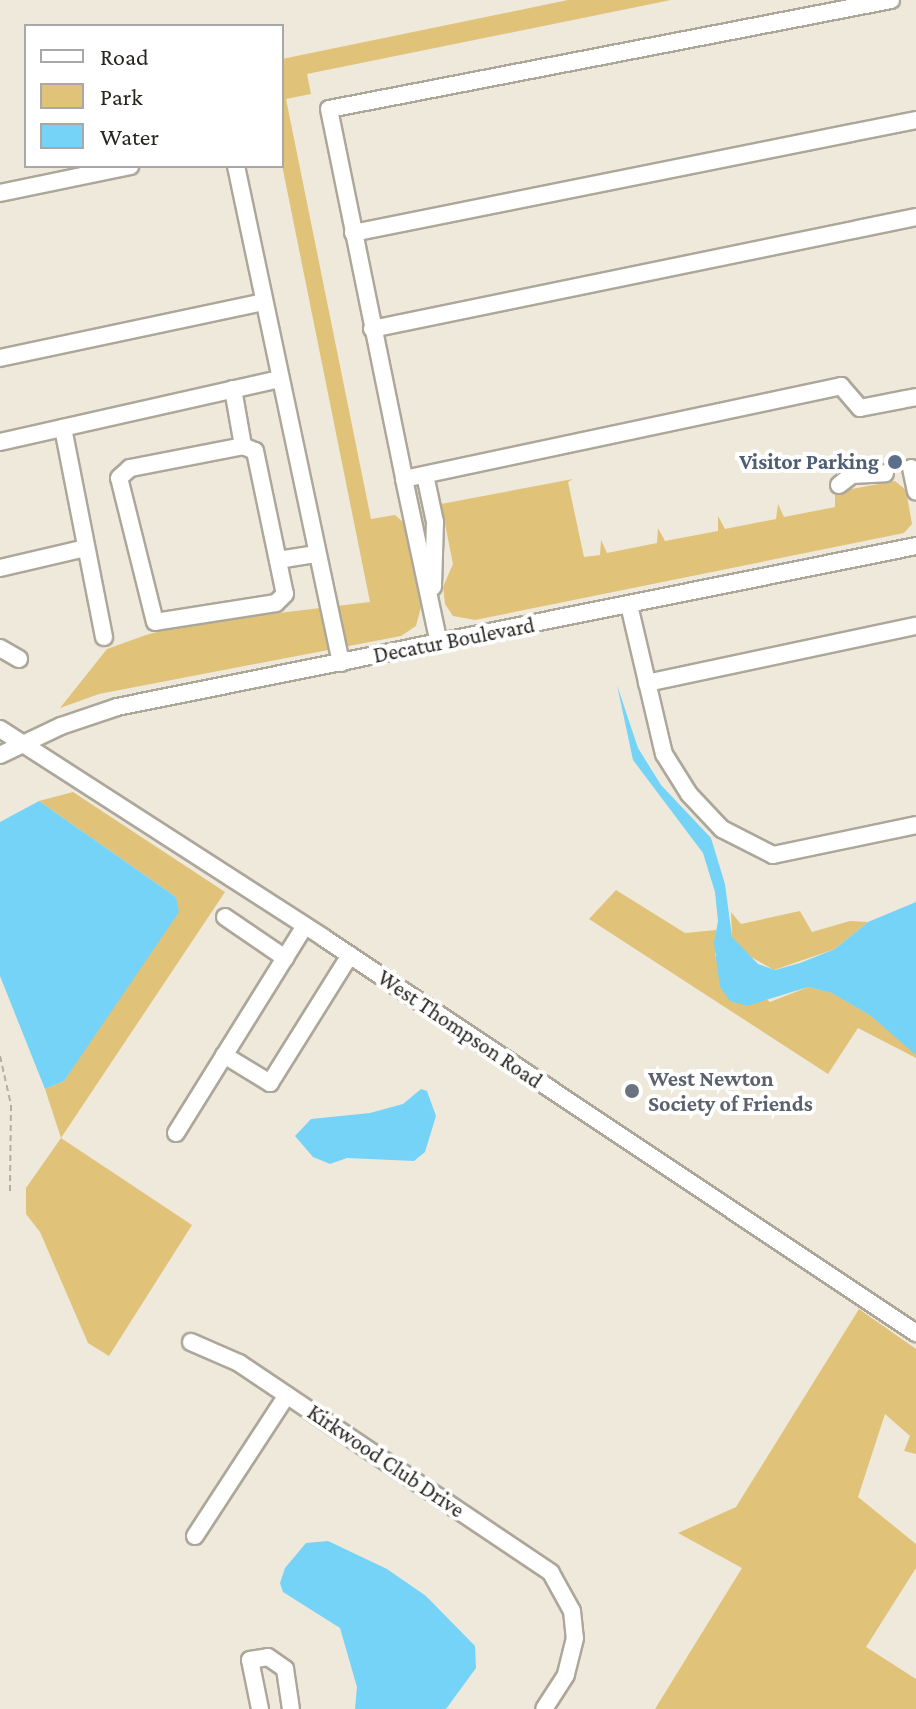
<!DOCTYPE html>
<style>
body{margin:0}
#map{position:relative;width:916px;height:1709px;overflow:hidden;background:#efe9dc;font-family:"Crimson Pro",serif}
div>[style]{position:absolute}
.green>*{inset:0;background:#e1c279}
.water>*{inset:0;background:#74d3f7}
.path>*{height:2px;margin-top:-1px;transform-origin:0;background:repeating-linear-gradient(90deg,#b2aea3 0 6px,transparent 0 10px)}
.roads{filter:drop-shadow(2px 0 #ada79a) drop-shadow(-2px 0 #ada79a) drop-shadow(0 2px #ada79a) drop-shadow(0 -2px #ada79a)}
.minor>*{height:16px;margin:-8px;padding:0 8px;transform-origin:8px;border-radius:8px;background:#fff}
.dots>*{width:22px;height:22px;translate:-50% -50%;box-sizing:border-box;border:4px solid #fff;border-radius:50%}
span{translate:-50% -50%;white-space:nowrap;text-align:center;line-height:1.15;-webkit-text-stroke:8px #fff;paint-order:stroke}
.service-label{font-size:22px;color:#4e5e75;font-weight:700}
.right{translate:-100% -50%;text-align:right}
.street-label{font-size:22px;color:#282621}
.worship-label{font-size:22px;color:#5b616d;font-weight:700}
.left{translate:0 -50%;text-align:left}
.legend{position:absolute;left:24px;top:24px;width:260px;height:144px;box-sizing:border-box;background:#fff;border:2px solid #a9a8a6;margin:0;padding:10px 14px;list-style:none;font-size:24px;color:#282621}
.legend li{display:flex;align-items:center;gap:16px;height:40px}
.legend b{width:40px;border:2px solid #a9a8a6}
</style>
<div id="map">
<div class="green">
<i style="clip-path:polygon(568px 0,671px 0,307px 74px,311px 94px,286px 99px,371px 519px,395px 515px,403px 522px,421px 607px,416px 626px,401px 636px,99px 694px,60px 708px,107px 649px,146px 635px,181px 625px,370px 602px,282px 165px,282px 59px)"></i>
<i style="clip-path:polygon(573px 479px,568px 482px,584px 557px,600px 555px,601px 540px,607px 553px,657px 543px,658px 528px,665px 541px,718px 531px,718px 516px,725px 529px,776px 519px,778px 504px,784px 517px,835px 507px,835px 492px,895px 481px,906px 490px,912px 524px,904px 533px,475px 620px,453px 616px,445px 604px,443px 587px,453px 564px,441px 504px)"></i>
<i style="clip-path:polygon(73px 792px,225px 892px,61px 1138px,192px 1225px,109px 1356px,88px 1343px,40px 1232px,26px 1214px,26px 1188px,61px 1138px,45px 1089px,64px 1081px,176px 897px,39px 801px)"></i>
<i style="clip-path:polygon(616px 890px,685px 933px,716px 930px,715px 956px,770px 1002px,808px 987px,833px 993px,871px 1016px,916px 1053px,916px 1058px,858px 1028px,828px 1074px,589px 919px)"></i>
<i style="clip-path:polygon(800px 911px,812px 932px,850px 921px,868px 922px,835px 949px,774px 970px,744px 953px,732px 937px,731px 912px,741px 924px)"></i>
<i style="clip-path:polygon(859px 1309px,916px 1349px,916px 1454px,904px 1451px,910px 1436px,885px 1414px,858px 1497px,916px 1544px,916px 1568px,866px 1647px,916px 1679px,916px 1709px,655px 1709px,742px 1568px,678px 1533px,736px 1507px)"></i>
</div>
<div class="water">
<i style="clip-path:polygon(617px 685px,638px 748px,661px 785px,711px 838px,725px 884px,732px 937px,758px 964px,775px 970px,800px 963px,835px 949px,868px 922px,916px 902px,916px 1055px,871px 1016px,832px 993px,808px 987px,747px 1006px,730px 1001px,720px 987px,714px 943px,718px 921px,715px 892px,703px 853px,633px 760px)"></i>
<i style="clip-path:polygon(39px 801px,176px 897px,179px 912px,64px 1081px,45px 1089px,0 976px,0 822px)"></i>
<i style="clip-path:polygon(421px 1089px,427px 1091px,436px 1116px,425px 1152px,414px 1161px,347px 1158px,330px 1164px,313px 1157px,295px 1136px,311px 1119px,370px 1113px,403px 1104px)"></i>
<i style="clip-path:polygon(328px 1541px,387px 1569px,426px 1596px,475px 1646px,476px 1668px,446px 1709px,355px 1709px,357px 1687px,340px 1628px,283px 1592px,280px 1583px,285px 1568px,306px 1543px)"></i>
</div>
<div class="path">
<i style="left:0;top:1056px;width:50px;rotate:77.3deg"></i>
<i style="left:11px;top:1105px;width:86px;rotate:90.7deg"></i>
</div>
<div class="roads">
<div class="minor">
<i style="left:891px;top:0;width:572px;rotate:169.02deg"></i>
<i style="left:329px;top:109px;width:378px;rotate:78.5deg"></i>
<i style="left:404px;top:479px;width:447px;rotate:-12deg"></i>
<i style="left:841px;top:386px;width:29px;rotate:49deg"></i>
<i style="left:860px;top:408px;width:57px;rotate:-11.1deg"></i>
<i style="left:236px;top:166px;width:508px;rotate:78.07deg"></i>
<i style="left:0;top:193px;width:133px;rotate:-11.7deg"></i>
<i style="left:353px;top:233px;width:574px;rotate:-11.35deg"></i>
<i style="left:372px;top:329px;width:555px;rotate:-11.63deg"></i>
<i style="left:0;top:358px;width:270px;rotate:-12deg"></i>
<i style="left:233px;top:389px;width:58px;rotate:80deg"></i>
<i style="left:63px;top:428px;width:213px;rotate:78.9deg"></i>
<i style="left:0;top:442px;width:286px;rotate:-12.7deg"></i>
<i style="left:243px;top:446px;width:13px;rotate:23deg"></i>
<i style="left:255px;top:451px;width:146px;rotate:78.2deg"></i>
<i style="left:285px;top:594px;width:13px;rotate:135deg"></i>
<i style="left:276px;top:603px;width:122px;rotate:171.1deg"></i>
<i style="left:155px;top:622px;width:148px;rotate:-104deg"></i>
<i style="left:119px;top:478px;width:15px;rotate:-42deg"></i>
<i style="left:130px;top:468px;width:115px;rotate:-11deg"></i>
<i style="left:911px;top:468px;width:24px;rotate:78deg"></i>
<i style="left:425px;top:475px;width:48px;rotate:78deg"></i>
<i style="left:435px;top:522px;width:65px;rotate:91.8deg"></i>
<i style="left:404px;top:479px;width:168px;rotate:78deg"></i>
<i style="left:839px;top:485px;width:16px;rotate:-38deg"></i>
<i style="left:852px;top:475px;width:33px;rotate:-3deg"></i>
<i style="left:278px;top:560px;width:39px;rotate:-9deg"></i>
<i style="left:0;top:568px;width:88px;rotate:-13.1deg"></i>
<i style="left:629px;top:605px;width:153px;rotate:76.8deg"></i>
<i style="left:664px;top:754px;width:47px;rotate:58deg"></i>
<i style="left:689px;top:794px;width:48px;rotate:46.7deg"></i>
<i style="left:722px;top:829px;width:57px;rotate:27deg"></i>
<i style="left:773px;top:855px;width:146px;rotate:-11.8deg"></i>
<i style="left:0;top:648px;width:22px;rotate:30deg"></i>
<i style="left:647px;top:683px;width:275px;rotate:-12deg"></i>
<i style="left:0;top:729px;width:386px;rotate:32.8deg"></i>
<i style="left:324px;top:938px;width:712px;rotate:33.71deg"></i>
<i style="left:0;top:755px;width:68px;rotate:-25.4deg"></i>
<i style="left:61px;top:726px;width:59px;rotate:-18.7deg"></i>
<i style="left:117px;top:707px;width:815px;rotate:-11.39deg"></i>
<i style="left:225px;top:917px;width:73px;rotate:34.3deg"></i>
<i style="left:224px;top:1055px;width:54px;rotate:31.3deg"></i>
<i style="left:270px;top:1083px;width:151px;rotate:-58deg"></i>
<i style="left:176px;top:1133px;width:244px;rotate:-58.1deg"></i>
<i style="left:191px;top:1342px;width:52px;rotate:23.6deg"></i>
<i style="left:239px;top:1363px;width:376px;rotate:33.9deg"></i>
<i style="left:551px;top:1573px;width:43px;rotate:61.1deg"></i>
<i style="left:572px;top:1611px;width:27px;rotate:84deg"></i>
<i style="left:575px;top:1638px;width:38px;rotate:104deg"></i>
<i style="left:566px;top:1675px;width:40px;rotate:122.9deg"></i>
<i style="left:195px;top:1536px;width:168px;rotate:-56.9deg"></i>
<i style="left:260px;top:1709px;width:50px;rotate:-101.5deg"></i>
<i style="left:250px;top:1660px;width:18px;rotate:-9deg"></i>
<i style="left:268px;top:1657px;width:21px;rotate:35deg"></i>
<i style="left:285px;top:1669px;width:40px;rotate:81.5deg"></i>
</div>
</div>
<div class="dots">
<i style="left:895px;top:462px;background:#5c6f8a"></i>
<i style="left:632px;top:1091px;background:#6b7280"></i>
</div>
<div class="service-label">
<span class="right" style="left:879px;top:462px">Visitor Parking</span>
</div>
<div class="street-label">
<span style="left:454px;top:640px;rotate:-11deg">Decatur Boulevard</span>
<span style="left:460px;top:1029px;rotate:34deg">West Thompson Road</span>
<span style="left:386px;top:1461px;rotate:34deg">Kirkwood Club Drive</span>
</div>
<div class="worship-label">
<span class="left" style="left:648px;top:1091px">West Newton<br>Society of Friends</span>
</div>
<ul class="legend">
<li><b style="height:10px;background:#fff"></b>Road</li>
<li><b style="height:22px;background:#e1c279"></b>Park</li>
<li><b style="height:22px;background:#74d3f7"></b>Water</li>
</ul>
</div>
